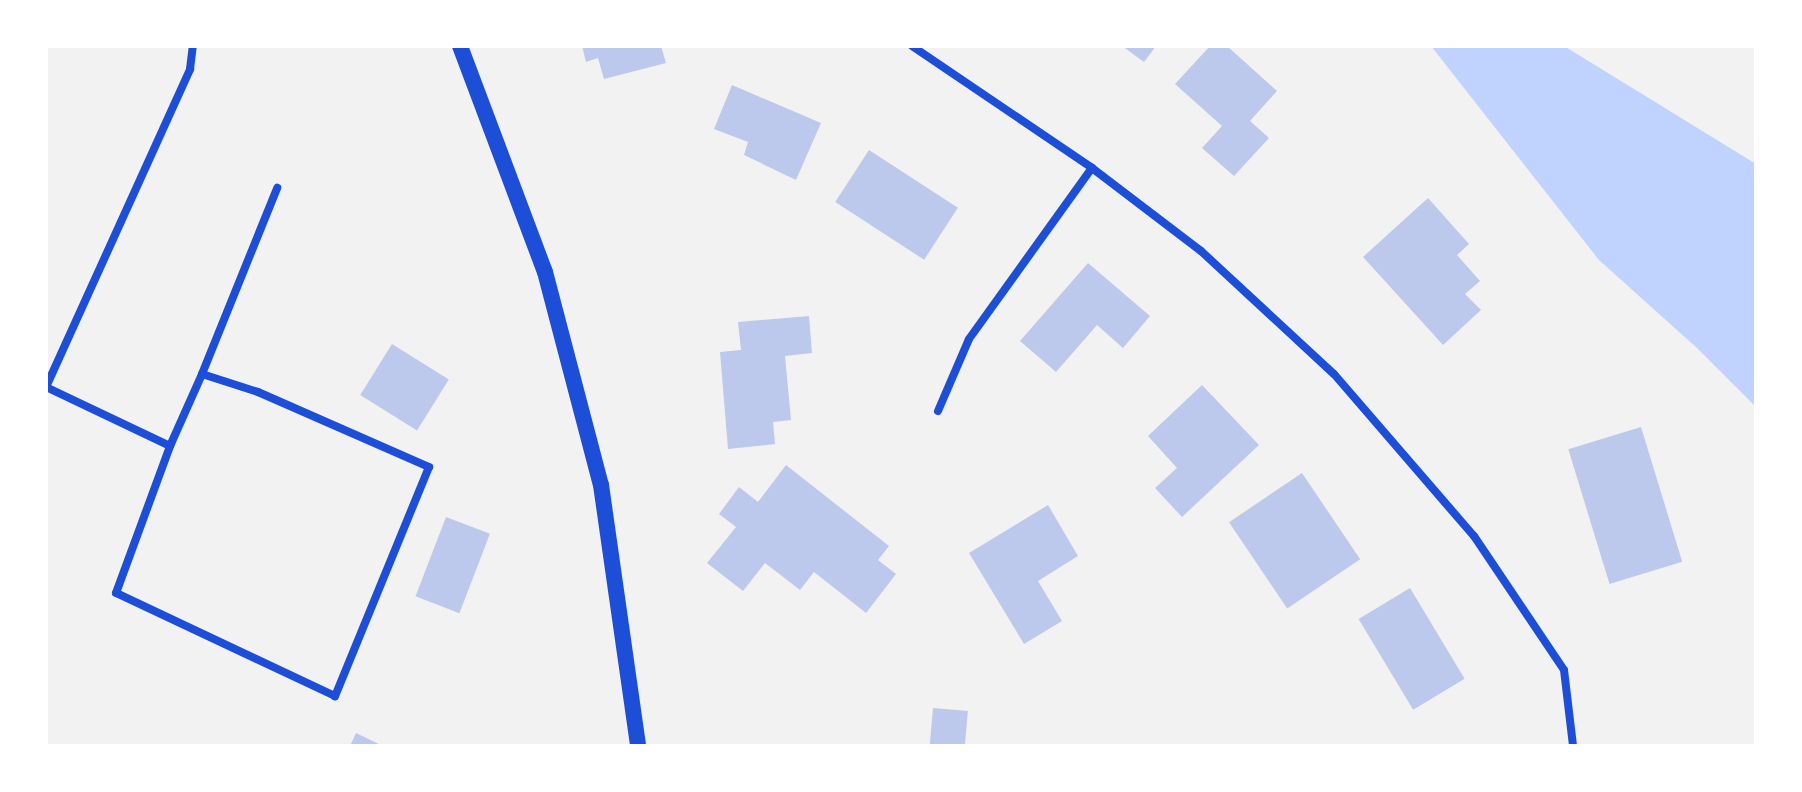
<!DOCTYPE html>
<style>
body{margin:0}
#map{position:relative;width:1802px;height:792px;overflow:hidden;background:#f2f2f2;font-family:Helvetica,sans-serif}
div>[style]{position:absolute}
.water>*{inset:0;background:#bfd3fe}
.building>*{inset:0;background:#bdc9ec;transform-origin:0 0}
.minor>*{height:8px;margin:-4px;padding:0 4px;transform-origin:4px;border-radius:4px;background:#1d4ed8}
.secondary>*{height:16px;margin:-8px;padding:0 8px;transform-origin:8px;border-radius:8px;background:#1d4ed8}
span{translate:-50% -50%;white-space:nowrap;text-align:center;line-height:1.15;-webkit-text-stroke:8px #fff;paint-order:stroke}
.frame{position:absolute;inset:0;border:48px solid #fff;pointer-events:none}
</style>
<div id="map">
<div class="water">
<i style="clip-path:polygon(1431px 46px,1564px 46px,1756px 164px,1756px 407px,1697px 348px,1599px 260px)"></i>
</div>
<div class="building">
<i style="clip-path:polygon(582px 46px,661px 46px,666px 63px,604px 79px,598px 58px,586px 62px)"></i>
<i style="clip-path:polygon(1122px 46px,1156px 46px,1144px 62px)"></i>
<i style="clip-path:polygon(1210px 46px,1227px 46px,1277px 91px,1250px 121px,1269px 138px,1234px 176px,1202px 148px,1222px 126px,1175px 84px)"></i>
<i style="clip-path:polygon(732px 85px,821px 123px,796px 180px,744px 155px,748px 142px,714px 129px)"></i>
<i style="left:869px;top:150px;width:106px;height:62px;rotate:33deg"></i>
<i style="clip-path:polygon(1428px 198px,1469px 244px,1457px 255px,1480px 281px,1465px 294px,1481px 310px,1443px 345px,1363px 257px)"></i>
<i style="clip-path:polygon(1088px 263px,1150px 316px,1123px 348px,1097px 325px,1056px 372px,1020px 341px)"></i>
<i style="clip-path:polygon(809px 316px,812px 353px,785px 356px,791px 420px,773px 422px,775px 444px,728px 449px,720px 352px,741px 350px,738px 322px)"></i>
<i style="left:392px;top:344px;width:67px;height:60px;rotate:32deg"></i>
<i style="clip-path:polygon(1202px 385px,1259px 445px,1182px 517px,1155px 488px,1177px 468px,1148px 436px)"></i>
<i style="left:1641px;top:427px;width:141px;height:76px;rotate:73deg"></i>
<i style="clip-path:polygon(786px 465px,889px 546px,878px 560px,896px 574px,866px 613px,814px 572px,800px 590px,765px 563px,743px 591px,707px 563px,736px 527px,719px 514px,739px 487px,758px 502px)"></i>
<i style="left:1302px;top:473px;width:104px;height:88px;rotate:56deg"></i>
<i style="clip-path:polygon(1048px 505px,1078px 556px,1038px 581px,1062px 621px,1024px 644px,969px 553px)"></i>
<i style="left:446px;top:517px;width:47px;height:85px;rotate:21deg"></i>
<i style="left:1410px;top:588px;width:106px;height:60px;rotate:59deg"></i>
<i style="left:933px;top:708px;width:35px;height:38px;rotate:5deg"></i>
<i style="clip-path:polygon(356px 733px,383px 746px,350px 746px)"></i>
</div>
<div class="minor">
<i style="left:912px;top:46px;width:217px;rotate:34.1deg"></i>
<i style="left:1092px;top:168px;width:137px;rotate:37.3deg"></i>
<i style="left:1201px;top:251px;width:181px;rotate:42.8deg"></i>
<i style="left:1334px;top:374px;width:214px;rotate:49.2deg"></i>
<i style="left:1474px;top:536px;width:161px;rotate:56.1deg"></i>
<i style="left:1564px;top:670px;width:77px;rotate:83.2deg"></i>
<i style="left:202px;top:374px;width:59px;rotate:17.8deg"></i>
<i style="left:258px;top:392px;width:187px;rotate:23.7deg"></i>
<i style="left:429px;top:467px;width:248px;rotate:112.3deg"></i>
<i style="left:335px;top:696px;width:242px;rotate:-154.8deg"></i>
<i style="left:116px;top:593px;width:157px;rotate:-69.8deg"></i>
<i style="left:170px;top:446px;width:79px;rotate:-66deg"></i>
<i style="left:202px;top:374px;width:201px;rotate:-68deg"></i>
<i style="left:46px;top:387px;width:349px;rotate:-65.6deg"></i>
<i style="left:190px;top:69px;width:23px;rotate:-83deg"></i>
<i style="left:46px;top:387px;width:137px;rotate:25.4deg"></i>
<i style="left:938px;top:411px;width:78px;rotate:-66.7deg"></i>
<i style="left:969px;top:339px;width:211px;rotate:-54.3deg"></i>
</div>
<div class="secondary">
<i style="left:460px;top:46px;width:241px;rotate:69.4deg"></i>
<i style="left:545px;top:272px;width:220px;rotate:75.3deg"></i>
<i style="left:601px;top:485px;width:264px;rotate:81.9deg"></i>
</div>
<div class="frame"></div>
</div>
